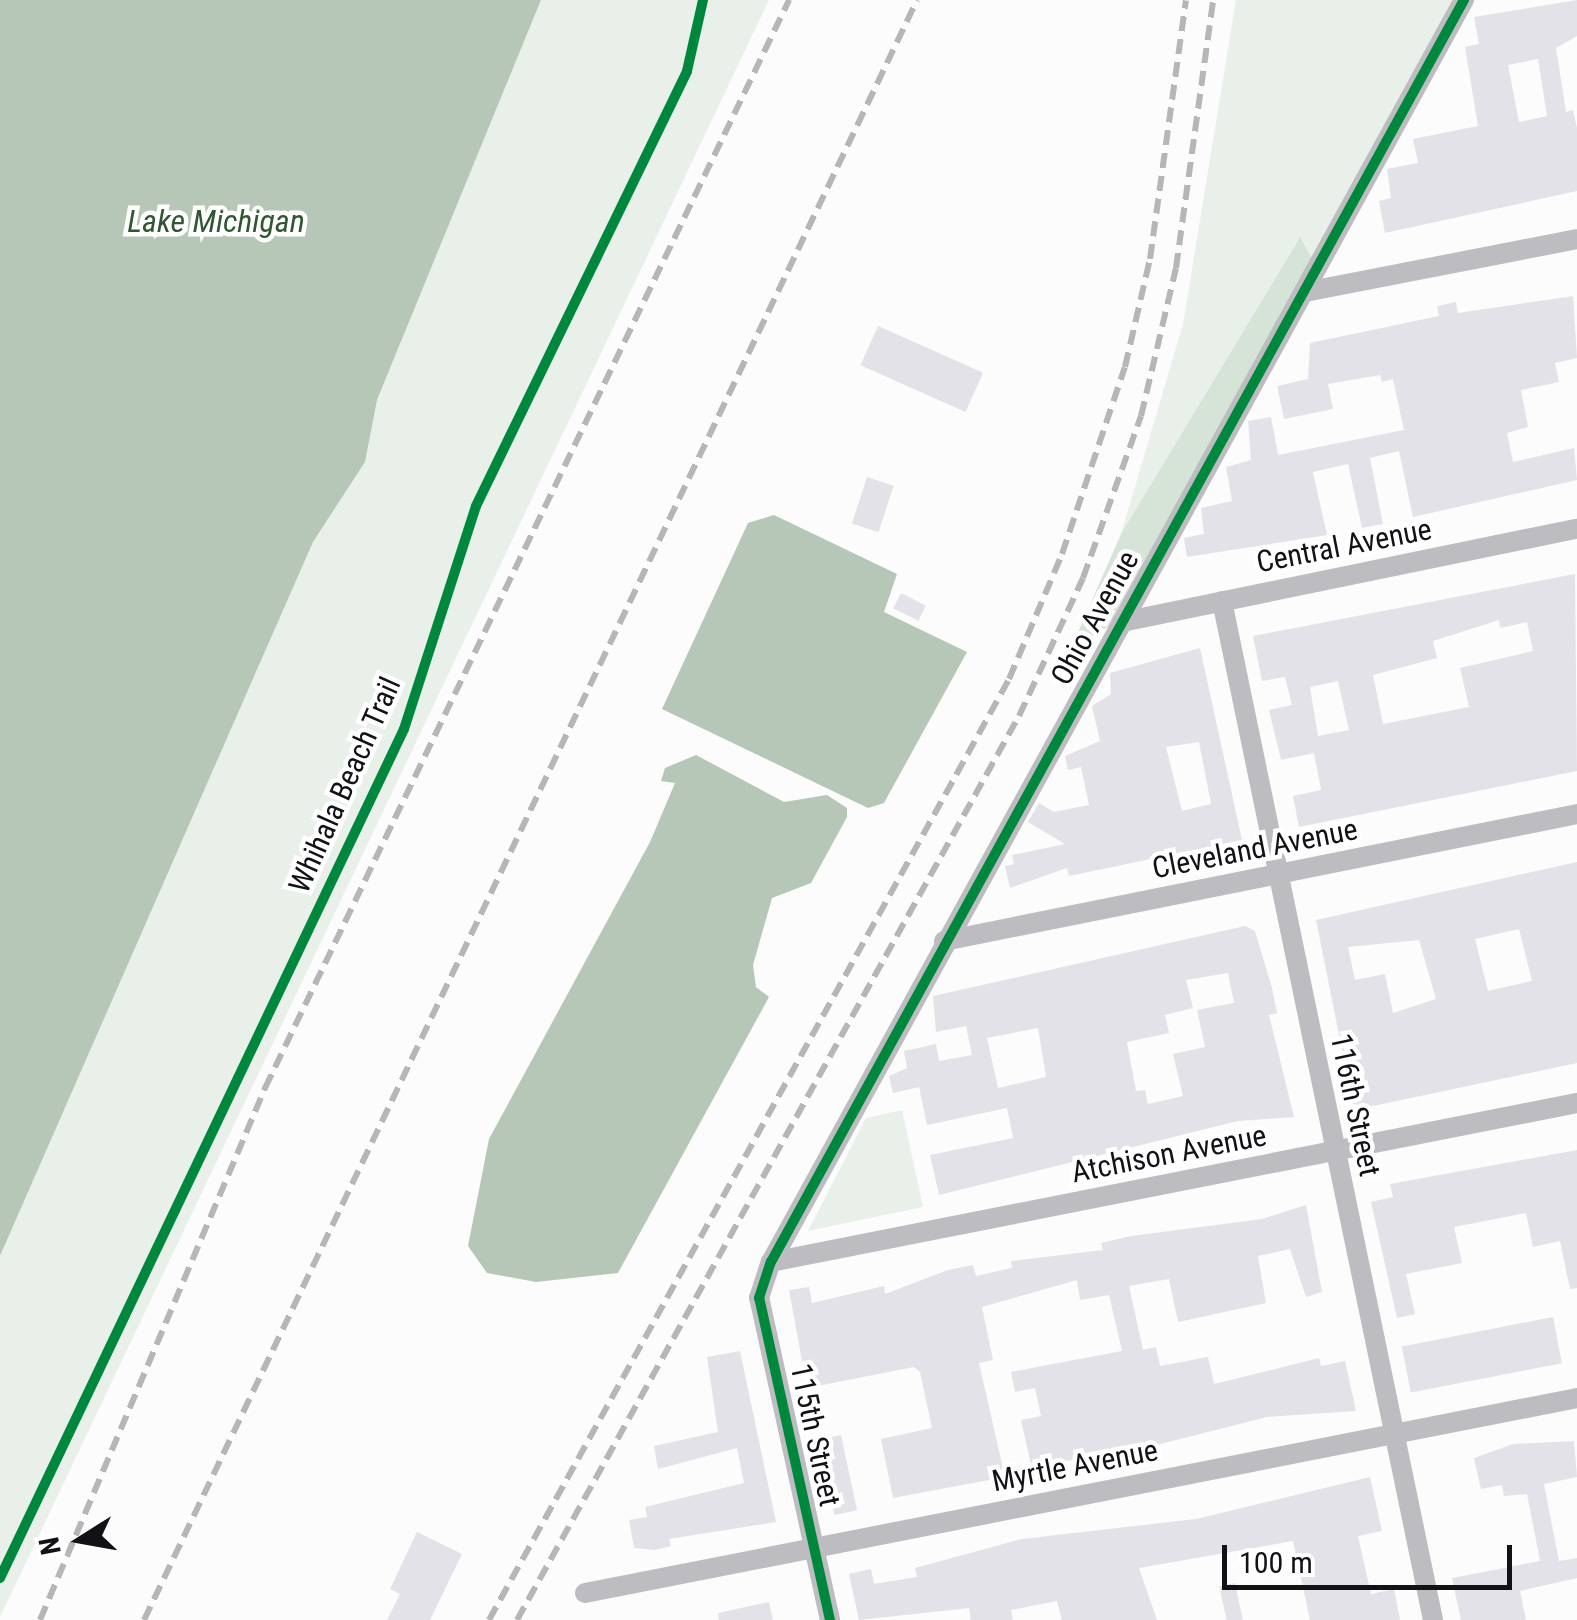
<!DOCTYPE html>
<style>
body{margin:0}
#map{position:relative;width:1577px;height:1620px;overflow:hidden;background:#fcfcfd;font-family:"Roboto Condensed",sans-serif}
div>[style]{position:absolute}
.green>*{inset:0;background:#e8f0e9}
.forest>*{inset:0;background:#d6e3d7}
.water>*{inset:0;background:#b6c6b7}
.building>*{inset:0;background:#e2e2e8;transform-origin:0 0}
.minor>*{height:20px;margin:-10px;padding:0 10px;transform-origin:10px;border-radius:10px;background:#bdbcc1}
.rail>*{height:6px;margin-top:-3px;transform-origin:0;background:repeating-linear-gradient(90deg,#b6b5b8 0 15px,transparent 0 23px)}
.cycleway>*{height:10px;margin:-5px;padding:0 5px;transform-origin:5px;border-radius:5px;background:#00873e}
span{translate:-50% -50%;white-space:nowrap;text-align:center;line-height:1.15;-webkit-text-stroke:9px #fff;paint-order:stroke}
.street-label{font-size:30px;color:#121116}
.water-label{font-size:32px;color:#305634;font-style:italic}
.north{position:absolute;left:30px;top:1490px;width:100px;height:100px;-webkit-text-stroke:8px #fff;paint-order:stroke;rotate:259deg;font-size:28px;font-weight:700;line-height:40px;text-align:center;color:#121116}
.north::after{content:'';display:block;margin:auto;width:35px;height:45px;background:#121116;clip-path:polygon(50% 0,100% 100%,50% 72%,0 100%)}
.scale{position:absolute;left:1222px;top:1545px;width:290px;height:45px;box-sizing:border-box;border:5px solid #121116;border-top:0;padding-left:12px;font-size:30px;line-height:35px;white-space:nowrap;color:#121116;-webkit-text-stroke:8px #fff;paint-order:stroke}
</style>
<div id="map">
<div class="green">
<i style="clip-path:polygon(541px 0,769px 0,0 1617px,0 1256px,313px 542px,365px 462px,377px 400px)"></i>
<i style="clip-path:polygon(1236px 0,1454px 0,1315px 264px,1299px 238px,1121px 534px,1183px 324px)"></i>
<i style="clip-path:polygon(902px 1110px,923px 1207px,808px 1231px,866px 1118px)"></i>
</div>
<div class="forest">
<i style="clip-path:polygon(1300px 237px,1315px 264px,1113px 624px,1080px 644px,1075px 639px,1121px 534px)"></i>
</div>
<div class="water">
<i style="clip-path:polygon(0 0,541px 0,377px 400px,365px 462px,313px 542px,0 1256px)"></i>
<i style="clip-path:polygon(774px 515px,897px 574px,884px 612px,967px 652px,884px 803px,868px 808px,662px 709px,748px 523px)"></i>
<i style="clip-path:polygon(696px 755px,784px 802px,827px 795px,847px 808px,847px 817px,811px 883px,772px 898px,753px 965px,756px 987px,769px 997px,618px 1273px,536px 1282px,487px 1273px,468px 1246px,489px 1139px,650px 842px,675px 783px,661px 781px,665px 768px)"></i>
</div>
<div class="building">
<i style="clip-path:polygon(evenodd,1577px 0,1577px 36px,1556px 48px,1566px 112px,1573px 110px,1577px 128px,1577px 191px,1385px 233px,1379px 201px,1391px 198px,1387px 169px,1418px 163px,1413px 139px,1478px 126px,1465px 47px,1479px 44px,1474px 17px,1577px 0,1538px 59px,1547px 116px,1519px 122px,1508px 65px,1538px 59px)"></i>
<i style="clip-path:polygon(1573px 296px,1577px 358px,1555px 363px,1559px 382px,1521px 390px,1528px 427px,1507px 433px,1513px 462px,1574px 448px,1577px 480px,1413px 517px,1399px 451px,1370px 458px,1383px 524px,1362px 528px,1348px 464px,1313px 472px,1327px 535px,1187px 557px,1184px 538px,1204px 534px,1201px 508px,1232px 501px,1226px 467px,1251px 460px,1248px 421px,1271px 417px,1278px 455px,1404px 430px,1393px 379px,1382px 382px,1380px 375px,1328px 384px,1333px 409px,1284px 419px,1277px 386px,1308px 379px,1310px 343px,1439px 316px,1437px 306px,1456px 302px,1458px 313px)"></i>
<i style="left:878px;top:326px;width:115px;height:43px;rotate:24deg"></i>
<i style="left:867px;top:477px;width:28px;height:49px;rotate:18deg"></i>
<i style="clip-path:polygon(evenodd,1575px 574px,1577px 771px,1299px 827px,1293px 796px,1321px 790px,1314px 753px,1281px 760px,1269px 710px,1292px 705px,1285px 677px,1262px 681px,1253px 636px,1575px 574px,1499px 620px,1500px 628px,1527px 622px,1533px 651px,1460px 668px,1469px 707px,1383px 724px,1373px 675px,1437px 658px,1433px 641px,1499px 620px,1575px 574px,1338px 681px,1349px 730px,1318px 736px,1310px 687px,1338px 681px)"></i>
<i style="left:901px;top:593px;width:28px;height:17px;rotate:27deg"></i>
<i style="clip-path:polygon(evenodd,1200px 648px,1242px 840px,1069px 876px,1067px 868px,1010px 888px,1005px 866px,1014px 864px,1012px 855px,1065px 844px,1028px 822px,1039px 803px,1054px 812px,1089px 805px,1081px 767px,1068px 770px,1065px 756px,1100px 741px,1092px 706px,1111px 694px,1110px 673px,1200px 648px,1199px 742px,1211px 804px,1182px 811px,1166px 747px,1199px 742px)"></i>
<i style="clip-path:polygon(evenodd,1577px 862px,1577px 1063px,1354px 1110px,1316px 920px,1577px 862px,1519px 929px,1532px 981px,1488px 991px,1475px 939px,1519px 929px,1577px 862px,1419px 940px,1436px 999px,1393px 1013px,1385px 974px,1355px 980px,1348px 947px,1419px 940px)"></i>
<i style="clip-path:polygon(evenodd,1245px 926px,1255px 931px,1272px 988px,1277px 1013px,1269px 1015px,1294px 1117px,1238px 1121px,939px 1195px,930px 1155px,1013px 1138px,1007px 1108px,927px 1125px,919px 1087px,893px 1093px,889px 1076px,907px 1068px,904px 1051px,936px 1044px,939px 1061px,972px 1055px,966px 1026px,936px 1032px,933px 996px,1245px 926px,1228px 973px,1234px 1003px,1197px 1010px,1205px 1047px,1173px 1054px,1183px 1096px,1148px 1104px,1145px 1090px,1136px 1091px,1127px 1042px,1169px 1033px,1165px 1015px,1193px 1008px,1186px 980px,1228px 973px,1245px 926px,1038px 1028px,1046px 1077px,998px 1088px,987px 1038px,1038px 1028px)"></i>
<i style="clip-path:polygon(1577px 1150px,1577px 1288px,1570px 1289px,1560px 1241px,1533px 1247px,1526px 1213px,1454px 1227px,1462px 1263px,1406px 1274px,1415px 1314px,1397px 1318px,1371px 1202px,1393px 1197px,1390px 1184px)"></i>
<i style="clip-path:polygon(1306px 1205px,1322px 1292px,1306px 1297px,1290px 1249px,1258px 1256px,1266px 1303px,1178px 1322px,1169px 1279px,1129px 1286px,1143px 1350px,1156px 1347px,1160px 1366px,1208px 1357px,1214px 1384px,1319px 1358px,1321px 1366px,1345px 1361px,1356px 1411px,1267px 1417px,1117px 1455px,1031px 1465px,1021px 1420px,1041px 1416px,1035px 1388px,1015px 1392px,1011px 1372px,1122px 1351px,1109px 1295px,1080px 1300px,1077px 1280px,982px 1307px,993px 1360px,979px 1363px,1005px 1477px,893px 1498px,881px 1439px,932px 1428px,920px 1372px,914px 1367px,807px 1388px,789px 1290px,809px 1287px,812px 1303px,884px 1286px,885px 1294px,948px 1270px,973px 1265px,976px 1276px,1012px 1268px,1011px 1261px,1103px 1250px,1101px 1243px,1131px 1236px,1262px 1219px)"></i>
<i style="left:1553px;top:1317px;width:47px;height:154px;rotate:79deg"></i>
<i style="clip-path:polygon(740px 1351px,776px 1522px,669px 1539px,671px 1546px,655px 1550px,634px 1548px,629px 1520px,647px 1517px,645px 1507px,744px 1483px,737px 1448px,658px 1469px,654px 1446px,718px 1432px,707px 1357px)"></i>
<i style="left:841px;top:1435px;width:77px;height:23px;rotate:78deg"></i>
<i style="clip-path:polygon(1574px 1441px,1577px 1477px,1544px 1484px,1559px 1561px,1577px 1558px,1577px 1578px,1520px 1591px,1526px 1620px,1461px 1620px,1452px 1578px,1540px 1561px,1527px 1494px,1504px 1496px,1502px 1485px,1481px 1489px,1474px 1458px,1513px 1444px)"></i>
<i style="clip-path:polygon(1370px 1477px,1382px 1531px,1358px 1536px,1371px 1594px,1394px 1589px,1400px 1620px,1310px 1620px,1293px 1541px,1139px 1568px,1157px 1620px,1062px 1620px,1057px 1601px,1011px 1610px,1013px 1620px,971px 1620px,969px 1608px,859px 1620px,849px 1574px,871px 1569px,874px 1584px,917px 1577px,915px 1568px,1022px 1539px,1196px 1519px)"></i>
<i style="clip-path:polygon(417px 1532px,462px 1554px,430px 1620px,387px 1620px,400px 1594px,390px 1589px)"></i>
<i style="left:1235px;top:1583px;width:38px;height:16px;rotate:78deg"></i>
<i style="clip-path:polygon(769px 1602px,773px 1620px,719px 1620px,718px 1613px)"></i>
</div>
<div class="minor">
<i style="left:1305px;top:292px;width:277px;rotate:-11deg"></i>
<i style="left:1222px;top:601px;width:1041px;rotate:78.3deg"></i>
<i style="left:1122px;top:622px;width:464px;rotate:-11.6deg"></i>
<i style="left:944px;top:941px;width:646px;rotate:-11.34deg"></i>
<i style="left:771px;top:1262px;width:822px;rotate:-11.16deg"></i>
<i style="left:585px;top:1593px;width:1011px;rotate:-11.12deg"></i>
<i style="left:830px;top:1620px;width:330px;rotate:-102.4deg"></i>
<i style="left:759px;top:1298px;width:38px;rotate:-72deg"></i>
<i style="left:771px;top:1262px;width:1440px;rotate:-61.23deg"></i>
</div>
<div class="rail">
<i style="left:40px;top:1620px;width:578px;rotate:-67.07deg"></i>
<i style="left:265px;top:1088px;width:1208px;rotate:-64.28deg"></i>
<i style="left:144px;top:1620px;width:1795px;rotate:-64.49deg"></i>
<i style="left:489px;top:1620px;width:1075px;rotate:-61.07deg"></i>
<i style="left:1009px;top:679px;width:136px;rotate:-67deg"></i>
<i style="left:1062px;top:554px;width:197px;rotate:-71.4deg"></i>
<i style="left:1125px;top:367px;width:111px;rotate:-77deg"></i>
<i style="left:1150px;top:259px;width:261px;rotate:-82.1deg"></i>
<i style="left:517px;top:1620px;width:1034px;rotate:-60.96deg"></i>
<i style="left:1019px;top:716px;width:152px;rotate:-65.1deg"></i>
<i style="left:1083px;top:578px;width:172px;rotate:-70.3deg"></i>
<i style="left:1141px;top:416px;width:152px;rotate:-76.7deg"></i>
<i style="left:1176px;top:268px;width:271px;rotate:-82.1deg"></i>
</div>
<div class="cycleway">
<i style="left:0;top:1578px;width:940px;rotate:-64.55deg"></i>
<i style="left:404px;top:729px;width:234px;rotate:-72.1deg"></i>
<i style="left:476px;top:506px;width:483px;rotate:-64.1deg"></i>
<i style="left:687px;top:71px;width:73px;rotate:-77.3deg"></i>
<i style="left:830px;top:1620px;width:330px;rotate:-102.4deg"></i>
<i style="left:759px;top:1298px;width:38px;rotate:-72deg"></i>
<i style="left:771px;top:1262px;width:1440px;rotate:-61.23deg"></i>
</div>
<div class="street-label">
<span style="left:1344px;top:546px;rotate:-11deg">Central Avenue</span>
<span style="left:1095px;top:618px;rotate:-61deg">Ohio Avenue</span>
<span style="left:345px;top:785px;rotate:-66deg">Whihala Beach Trail</span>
<span style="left:1255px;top:849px;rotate:-11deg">Cleveland Avenue</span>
<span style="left:1355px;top:1105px;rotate:78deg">116th Street</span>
<span style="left:1169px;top:1154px;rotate:-11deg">Atchison Avenue</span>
<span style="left:815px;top:1435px;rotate:78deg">115th Street</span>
<span style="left:1075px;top:1466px;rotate:-11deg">Myrtle Avenue</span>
</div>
<div class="water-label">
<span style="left:216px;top:221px">Lake Michigan</span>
</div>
<div class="north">N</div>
<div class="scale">100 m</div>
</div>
